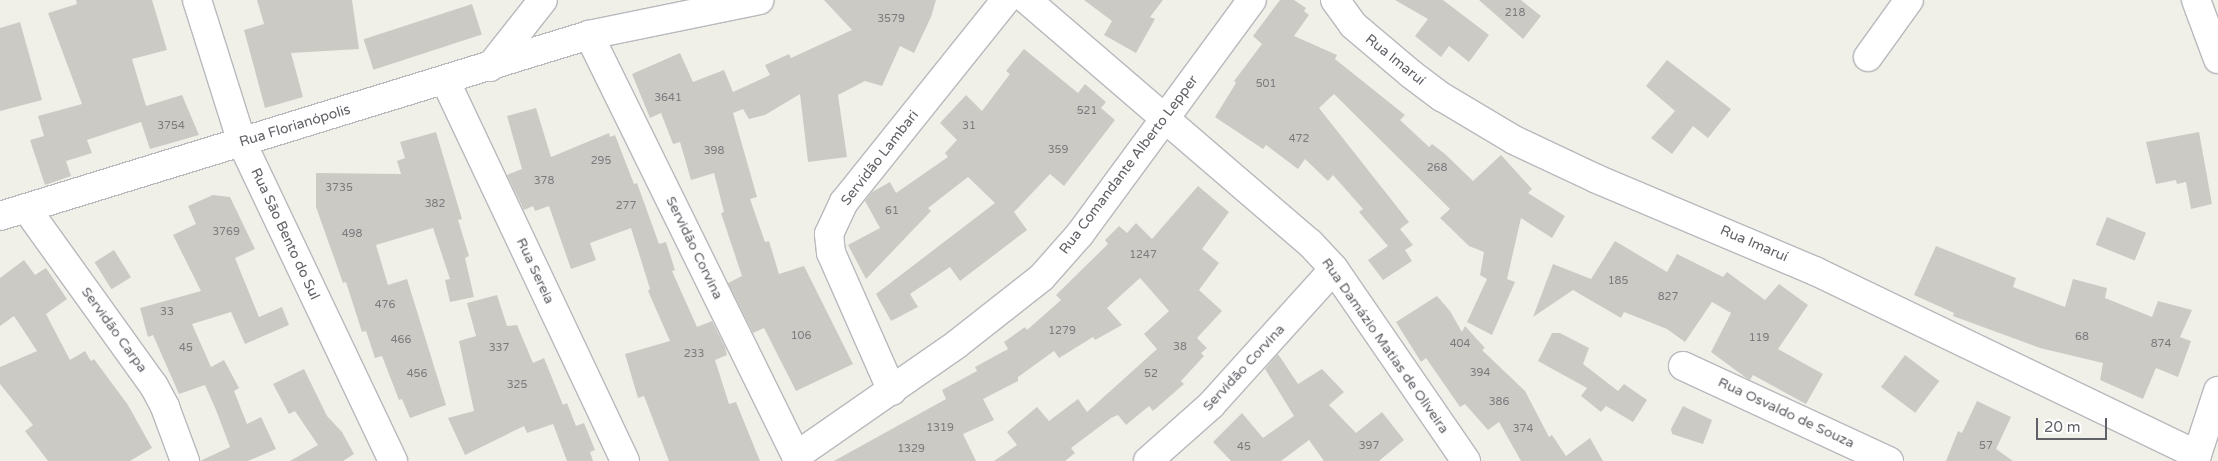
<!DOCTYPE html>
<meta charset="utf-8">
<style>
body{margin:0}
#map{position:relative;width:2218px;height:461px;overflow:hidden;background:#f0f0e8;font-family:"Varela Round",sans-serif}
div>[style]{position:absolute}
.building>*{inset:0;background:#cccac5;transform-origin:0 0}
.roads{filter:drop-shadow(1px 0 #b8b9bd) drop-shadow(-1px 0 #b8b9bd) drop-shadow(0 1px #b8b9bd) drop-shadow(0 -1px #b8b9bd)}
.minor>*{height:28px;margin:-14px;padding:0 14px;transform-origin:14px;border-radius:14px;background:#fff}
span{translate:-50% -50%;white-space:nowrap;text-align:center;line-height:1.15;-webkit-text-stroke:4px #fff;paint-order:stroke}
.number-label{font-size:11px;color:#7b7b7e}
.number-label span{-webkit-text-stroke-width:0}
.street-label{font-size:14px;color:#606167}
.scale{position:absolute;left:2036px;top:418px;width:71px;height:22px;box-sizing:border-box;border:2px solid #606167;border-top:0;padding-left:6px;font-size:15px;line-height:18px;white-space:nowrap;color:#606167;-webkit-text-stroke:4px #fff;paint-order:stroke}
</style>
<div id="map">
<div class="building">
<i style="clip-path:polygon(76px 0,152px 0,167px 50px,132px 59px,146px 106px,182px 95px,199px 135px,150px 149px,141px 122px,87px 140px,92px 153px,66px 161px,71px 176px,45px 185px,30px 140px,44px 136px,38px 116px,82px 104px,48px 13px,77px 4px)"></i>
<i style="clip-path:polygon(257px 0,352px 0,359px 49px,291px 53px,303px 97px,265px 108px,244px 30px,264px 24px)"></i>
<i style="clip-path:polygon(824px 0,936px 0,931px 17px,914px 53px,900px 46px,882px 86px,865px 81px,838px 95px,847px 157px,808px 162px,800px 94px,765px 115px,749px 119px,743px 109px,733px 113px,757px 197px,750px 199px,765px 242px,769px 241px,779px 274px,804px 266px,853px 364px,796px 391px,764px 328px,753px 333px,728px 283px,742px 276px,721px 213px,724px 212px,714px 173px,691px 180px,680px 142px,673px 144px,661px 113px,650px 118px,632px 74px,680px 53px,693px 82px,724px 70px,733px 92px,770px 75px,765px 65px,789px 54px,791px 58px,852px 30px)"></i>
<i style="clip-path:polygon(1084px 0,1163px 0,1150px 17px,1155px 19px,1136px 53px,1104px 35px,1112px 21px)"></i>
<i style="clip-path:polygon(1280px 0,1294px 0,1306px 8px,1304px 11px,1309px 15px,1294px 36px,1337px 55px,1335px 59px,1405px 115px,1400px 120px,1429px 147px,1432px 144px,1445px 154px,1473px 181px,1501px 155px,1532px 189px,1528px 193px,1565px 216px,1552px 238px,1521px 218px,1507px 279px,1515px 282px,1492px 335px,1467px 322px,1487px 279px,1480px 275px,1484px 252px,1469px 246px,1440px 218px,1450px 209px,1444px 203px,1334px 94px,1319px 108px,1409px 222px,1400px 229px,1413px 245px,1405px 250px,1412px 261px,1383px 280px,1368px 260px,1388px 246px,1359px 212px,1363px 209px,1333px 175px,1328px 181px,1305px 159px,1298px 169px,1266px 145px,1263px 149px,1215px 117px,1236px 83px,1234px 81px,1262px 44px,1253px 36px)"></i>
<i style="clip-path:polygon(1395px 0,1443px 0,1489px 35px,1469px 62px,1449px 46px,1441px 57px,1415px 36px,1428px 19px)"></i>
<i style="clip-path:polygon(1479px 0,1521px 0,1541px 16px,1523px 39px)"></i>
<i style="left:472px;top:4px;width:32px;height:114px;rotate:72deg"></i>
<i style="clip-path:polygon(20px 22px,42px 100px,0 111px,0 28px)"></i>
<i style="clip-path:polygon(1024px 49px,1078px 93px,1085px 84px,1106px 102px,1101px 108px,1115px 120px,1064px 186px,1050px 174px,1014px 212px,1027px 230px,960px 281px,950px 267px,910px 294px,918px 307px,891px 321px,876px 294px,995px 203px,968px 177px,928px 208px,931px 211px,866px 279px,848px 245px,880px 228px,865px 201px,872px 192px,890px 182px,896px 193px,948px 157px,945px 153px,957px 140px,940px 123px,966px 95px,982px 111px,1010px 74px,1006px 71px)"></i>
<i style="clip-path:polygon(1667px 60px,1731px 109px,1708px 138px,1693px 126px,1672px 154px,1651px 138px,1675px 111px,1646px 86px)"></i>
<i style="clip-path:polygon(536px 108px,551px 157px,609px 133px,610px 137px,615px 135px,634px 184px,637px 183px,659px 244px,666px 242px,675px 270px,672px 271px,697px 327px,712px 321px,725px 347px,727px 355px,715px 360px,729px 404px,736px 402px,760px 461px,669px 461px,644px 396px,638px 398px,625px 354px,670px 341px,648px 291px,650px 289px,631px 228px,590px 243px,596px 260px,571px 269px,549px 206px,535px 211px,533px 206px,524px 210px,507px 175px,522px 169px,507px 116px)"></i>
<i style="clip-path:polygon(436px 132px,462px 219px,458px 220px,469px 256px,465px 258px,474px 297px,450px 302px,445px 280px,450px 279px,433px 228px,376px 245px,388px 285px,407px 279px,446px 405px,410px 418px,402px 399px,399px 400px,382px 356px,375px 358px,366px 331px,362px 332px,346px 282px,343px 283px,316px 207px,316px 173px,401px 174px,397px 161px,405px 158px,400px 142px)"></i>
<i style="clip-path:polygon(2199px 132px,2212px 204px,2191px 209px,2186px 182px,2177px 184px,2176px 180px,2156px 184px,2146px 142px)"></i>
<i style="clip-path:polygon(1198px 186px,1229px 212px,1202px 249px,1219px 263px,1199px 290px,1222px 311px,1197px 338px,1207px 348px,1201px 353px,1204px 356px,1181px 381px,1184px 384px,1153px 411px,1149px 406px,1126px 425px,1118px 415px,1111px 418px,1071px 448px,1075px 453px,1065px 461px,994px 461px,1017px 445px,1007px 432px,1037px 407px,1049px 421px,1078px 399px,1087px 412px,1157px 349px,1144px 334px,1169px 311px,1140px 278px,1107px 308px,1122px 325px,1095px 340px,1093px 337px,1059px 358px,1054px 351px,1018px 377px,1018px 381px,983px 399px,994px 420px,963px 434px,976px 461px,834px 461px,946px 399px,942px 390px,977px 371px,975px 367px,1008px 349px,1004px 342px,1025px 327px,1027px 330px,1061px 300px,1056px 295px,1108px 244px,1105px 240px,1119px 226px,1127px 233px,1136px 223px,1152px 239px)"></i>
<i style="clip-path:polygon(213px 195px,230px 197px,255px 249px,235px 258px,259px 317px,282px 307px,289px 325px,245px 344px,231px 312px,192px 324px,211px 367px,224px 360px,239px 388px,234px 391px,247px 424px,261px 417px,276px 449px,248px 461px,200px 461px,230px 447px,216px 410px,205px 385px,179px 394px,153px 335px,148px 337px,140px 308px,201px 291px,173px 235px,196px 224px,188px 206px)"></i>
<i style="left:2107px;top:217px;width:42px;height:30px;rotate:22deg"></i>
<i style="clip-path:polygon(1615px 241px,1667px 272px,1677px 254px,1723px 277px,1727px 272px,1765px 300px,1779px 284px,1808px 305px,1778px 349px,1823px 374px,1806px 404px,1753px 375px,1750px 380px,1745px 377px,1711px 352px,1731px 313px,1712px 302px,1685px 342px,1667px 329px,1624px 312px,1621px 318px,1573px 290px,1533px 317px,1553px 264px,1591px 279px)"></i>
<i style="clip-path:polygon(1936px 246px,2016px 278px,2013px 287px,2065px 307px,2073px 279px,2107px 288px,2105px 298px,2152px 317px,2158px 301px,2192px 310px,2180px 337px,2191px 341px,2178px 377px,2156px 368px,2143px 399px,2100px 380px,2103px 363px,2040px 348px,1953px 316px,1954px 313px,1914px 295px)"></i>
<i style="left:114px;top:250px;width:32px;height:23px;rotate:58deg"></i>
<i style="clip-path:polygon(24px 260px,35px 275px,46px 268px,67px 299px,46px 314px,70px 360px,85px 351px,91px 361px,94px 359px,128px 405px,152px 448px,130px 461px,48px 461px,25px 431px,33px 425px,0 384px,0 367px,37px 351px,14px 316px,0 326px,0 278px)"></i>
<i style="clip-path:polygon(497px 295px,507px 326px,517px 325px,533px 363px,544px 358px,563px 405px,567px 403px,576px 426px,584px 423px,595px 450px,590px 452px,593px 461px,567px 461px,553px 424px,527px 433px,524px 426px,465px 455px,448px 418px,474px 411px,459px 341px,476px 336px,467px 303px)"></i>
<i style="clip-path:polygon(1437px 296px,1450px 311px,1462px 332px,1465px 326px,1485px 348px,1482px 350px,1525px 391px,1549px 437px,1552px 435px,1566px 456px,1590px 438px,1603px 461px,1521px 461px,1499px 422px,1488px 430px,1465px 404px,1460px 407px,1426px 358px,1421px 362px,1396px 322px)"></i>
<i style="clip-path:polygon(1552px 333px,1560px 333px,1589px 348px,1583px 364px,1618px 391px,1624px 384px,1647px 400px,1633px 422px,1606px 406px,1601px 412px,1581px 396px,1587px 388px,1538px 361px)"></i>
<i style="clip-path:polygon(1278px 354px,1298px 384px,1322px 369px,1344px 392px,1329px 405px,1356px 433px,1382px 412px,1404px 440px,1379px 461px,1324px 461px,1309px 440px,1281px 461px,1231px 461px,1213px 442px,1242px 413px,1263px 438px,1294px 416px,1265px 369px)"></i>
<i style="left:1905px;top:355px;width:43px;height:40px;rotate:37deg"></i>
<i style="clip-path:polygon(304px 369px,327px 416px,342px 432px,354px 454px,343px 461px,290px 461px,318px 445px,295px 411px,289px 414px,273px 384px)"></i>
<i style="clip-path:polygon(1977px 401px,2011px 417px,1996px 449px,2013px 461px,1946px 461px,1958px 431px,1962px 433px)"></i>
<i style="clip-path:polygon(1683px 406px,1712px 420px,1703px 444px,1672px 434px,1671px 429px)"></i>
</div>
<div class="roads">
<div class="minor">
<i style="left:197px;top:0;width:150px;rotate:72.5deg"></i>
<i style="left:242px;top:143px;width:352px;rotate:64.6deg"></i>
<i style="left:1027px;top:0;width:373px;rotate:40.7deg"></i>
<i style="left:1310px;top:243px;width:35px;rotate:47deg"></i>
<i style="left:1334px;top:269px;width:233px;rotate:55.5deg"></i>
<i style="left:1335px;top:0;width:31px;rotate:54deg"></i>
<i style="left:1353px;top:25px;width:76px;rotate:40.2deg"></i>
<i style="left:1411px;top:74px;width:39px;rotate:37deg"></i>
<i style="left:1442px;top:97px;width:84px;rotate:30.8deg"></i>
<i style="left:1514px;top:140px;width:92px;rotate:25.2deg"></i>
<i style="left:1597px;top:179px;width:237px;rotate:22.9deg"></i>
<i style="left:1815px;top:271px;width:424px;rotate:25.7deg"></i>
<i style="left:2196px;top:0;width:63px;rotate:69.6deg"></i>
<i style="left:589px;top:35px;width:475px;rotate:63.8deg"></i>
<i style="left:1868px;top:57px;width:70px;rotate:-54.3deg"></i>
<i style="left:490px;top:67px;width:85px;rotate:-51.7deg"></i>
<i style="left:445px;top:80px;width:421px;rotate:64.7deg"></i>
<i style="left:26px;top:208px;width:219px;rotate:54.3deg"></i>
<i style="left:154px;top:386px;width:24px;rotate:62deg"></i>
<i style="left:165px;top:407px;width:58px;rotate:69.7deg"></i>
<i style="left:0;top:216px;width:616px;rotate:-17.08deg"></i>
<i style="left:589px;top:35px;width:174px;rotate:-11.6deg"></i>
<i style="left:1683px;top:366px;width:227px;rotate:24.8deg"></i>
<i style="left:892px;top:391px;width:151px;rotate:-113.8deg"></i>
<i style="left:831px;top:253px;width:19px;rotate:-96deg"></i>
<i style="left:829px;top:234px;width:35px;rotate:-65deg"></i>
<i style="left:844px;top:202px;width:259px;rotate:-51.3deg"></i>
<i style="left:796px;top:456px;width:196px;rotate:-34.8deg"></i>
<i style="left:957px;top:344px;width:108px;rotate:-38.2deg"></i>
<i style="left:1042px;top:277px;width:57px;rotate:-48.5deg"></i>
<i style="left:1080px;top:234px;width:290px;rotate:-53.7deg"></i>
<i style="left:1148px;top:461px;width:84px;rotate:-41.6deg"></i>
<i style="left:1211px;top:405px;width:183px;rotate:-47.9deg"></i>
<i style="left:2195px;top:461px;width:74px;rotate:-71.8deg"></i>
</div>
</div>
<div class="number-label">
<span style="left:1515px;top:13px">218</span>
<span style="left:891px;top:19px">3579</span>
<span style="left:1266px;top:84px">501</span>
<span style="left:668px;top:98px">3641</span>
<span style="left:1087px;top:111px">521</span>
<span style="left:171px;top:126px">3754</span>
<span style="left:969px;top:126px">31</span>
<span style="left:1299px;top:139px">472</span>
<span style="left:1058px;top:150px">359</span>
<span style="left:714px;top:151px">398</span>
<span style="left:601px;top:161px">295</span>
<span style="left:1437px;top:168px">268</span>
<span style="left:544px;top:181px">378</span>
<span style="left:339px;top:188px">3735</span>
<span style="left:435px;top:204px">382</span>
<span style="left:626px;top:206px">277</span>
<span style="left:892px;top:211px">61</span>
<span style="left:226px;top:232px">3769</span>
<span style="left:352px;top:234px">498</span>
<span style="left:1143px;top:255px">1247</span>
<span style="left:1618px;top:281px">185</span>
<span style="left:1668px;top:297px">827</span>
<span style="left:385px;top:305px">476</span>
<span style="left:167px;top:312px">33</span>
<span style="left:1062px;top:331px">1279</span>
<span style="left:801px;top:336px">106</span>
<span style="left:2082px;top:337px">68</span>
<span style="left:1759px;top:338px">119</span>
<span style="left:401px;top:340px">466</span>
<span style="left:1460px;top:344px">404</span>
<span style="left:2161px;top:344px">874</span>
<span style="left:1180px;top:347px">38</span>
<span style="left:186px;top:348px">45</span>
<span style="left:499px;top:348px">337</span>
<span style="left:694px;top:354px">233</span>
<span style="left:1480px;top:373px">394</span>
<span style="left:417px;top:374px">456</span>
<span style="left:1151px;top:374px">52</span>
<span style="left:517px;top:385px">325</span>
<span style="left:1499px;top:402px">386</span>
<span style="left:940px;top:428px">1319</span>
<span style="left:1523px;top:429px">374</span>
<span style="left:1369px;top:446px">397</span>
<span style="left:1986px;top:446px">57</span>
<span style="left:1244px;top:447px">45</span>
<span style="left:911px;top:449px">1329</span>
</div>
<div class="street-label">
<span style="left:1395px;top:60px;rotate:39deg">Rua Imaruí</span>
<span style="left:295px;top:126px;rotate:-17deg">Rua Florianópolis</span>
<span style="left:880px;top:158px;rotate:-52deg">Servidão Lambari</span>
<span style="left:1129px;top:165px;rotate:-53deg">Rua Comandante Alberto Lepper</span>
<span style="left:285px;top:234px;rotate:65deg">Rua São Bento do Sul</span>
<span style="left:1754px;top:244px;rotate:23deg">Rua Imaruí</span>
<span style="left:694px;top:248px;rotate:64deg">Servidão Corvina</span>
<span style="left:535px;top:271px;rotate:65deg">Rua Sereia</span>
<span style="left:114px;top:330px;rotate:54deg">Servidão Carpa</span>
<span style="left:1385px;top:346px;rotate:55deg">Rua Damázio Matias de Oliveira</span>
<span style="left:1244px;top:368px;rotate:-47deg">Servidão Corvina</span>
<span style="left:1786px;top:413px;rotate:25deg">Rua Osvaldo de Souza</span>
</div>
<div class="scale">20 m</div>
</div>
